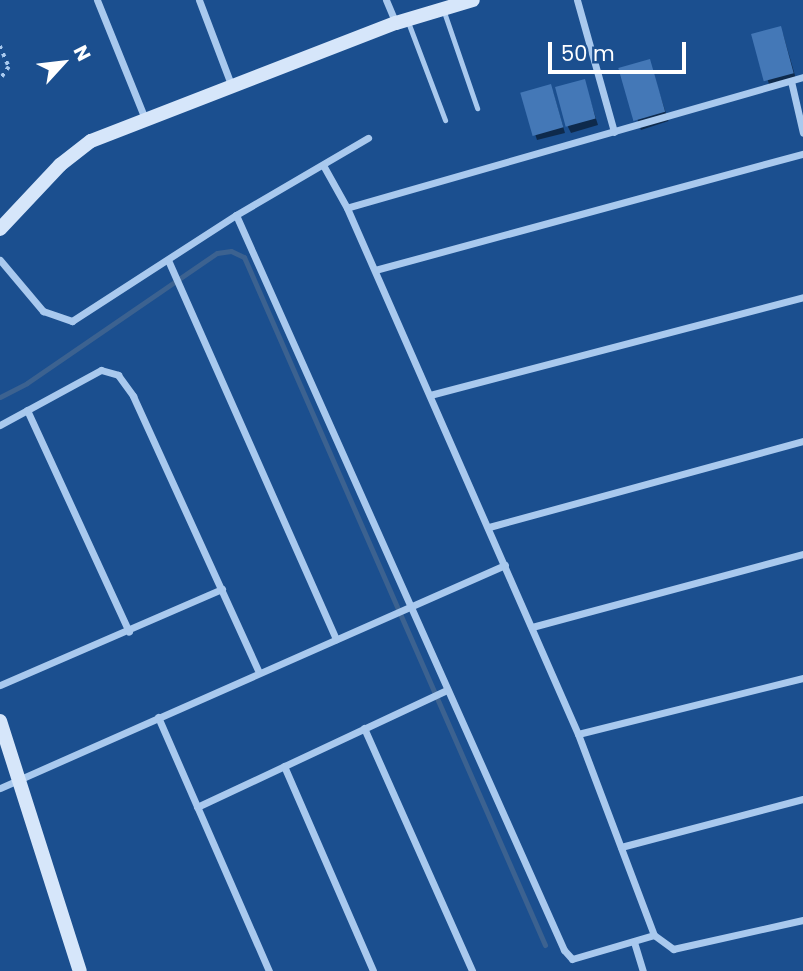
<!DOCTYPE html>
<style>
body{margin:0}
#map{position:relative;width:803px;height:971px;overflow:hidden;background:#1b4f8f;font-family:Poppins,sans-serif}
div>[style]{position:absolute}
.shadow>*{inset:0;background:#0007;transform-origin:0 0}
.stream>*{height:5px;margin:-2.5px;padding:0 2.5px;transform-origin:2.5px;border-radius:2.5px;background:#3c6290}
.building>*{inset:0;background:#4478b7;transform-origin:0 0}
.path>*{height:3.5px;margin-top:-1.75px;transform-origin:0;background:repeating-linear-gradient(90deg,#a9c9ee 0 3.5px,transparent 0 8.5px)}
.lane>*{height:5px;margin:-2.5px;padding:0 2.5px;transform-origin:2.5px;border-radius:2.5px;background:#a9c9ee}
.street>*{height:7px;margin:-3.5px;padding:0 3.5px;transform-origin:3.5px;border-radius:3.5px;background:#a9c9ee}
.secondary>*{height:14px;margin:-7px;padding:0 7px;transform-origin:7px;border-radius:7px;background:#d6e6fa}
span{translate:-50% -50%;white-space:nowrap;text-align:center;line-height:1.15;-webkit-text-stroke:6px #1b4f8f;paint-order:stroke}
.north{position:absolute;left:28px;top:28px;width:70px;height:70px;-webkit-text-stroke:5px #1b4f8f;paint-order:stroke;rotate:63deg;font-size:19px;font-weight:700;line-height:28px;text-align:center;color:#fff}
.north::after{content:'';display:block;margin:auto;width:24px;height:32px;background:#fff;clip-path:polygon(50% 0,100% 100%,50% 72%,0 100%)}
.scale{position:absolute;left:548px;top:42px;width:138px;height:32px;box-sizing:border-box;border:4px solid #fff;border-top:0;padding-left:9px;font-size:21px;line-height:24px;white-space:nowrap;color:#fff;-webkit-text-stroke:5px #1b4f8f;paint-order:stroke}
</style>
<div id="map">
<div class="shadow">
<i style="clip-path:polygon(783px 34px,796px 79px,770px 87px,753px 36px)"></i>
<i style="left:649px;top:61px;width:63px;height:29px;rotate:72deg"></i>
<i style="clip-path:polygon(584px 81px,598px 125px,571px 133px,568px 127px)"></i>
<i style="clip-path:polygon(553px 92px,565px 133px,537px 140px,522px 94px)"></i>
</div>
<div class="stream">
<i style="left:0;top:397px;width:30px;rotate:-27deg"></i>
<i style="left:27px;top:383px;width:230px;rotate:-34.4deg"></i>
<i style="left:217px;top:253px;width:14px;rotate:-8deg"></i>
<i style="left:231px;top:251px;width:14px;rotate:25deg"></i>
<i style="left:244px;top:257px;width:751px;rotate:66.37deg"></i>
</div>
<div class="building">
<i style="left:781px;top:26px;width:49px;height:31px;rotate:75deg"></i>
<i style="left:650px;top:59px;width:55px;height:33px;rotate:74deg"></i>
<i style="left:585px;top:79px;width:41px;height:31px;rotate:75deg"></i>
<i style="left:551px;top:84px;width:45px;height:32px;rotate:74deg"></i>
</div>
<div class="path">
<i style="left:0;top:46px;width:23px;rotate:67deg"></i>
<i style="left:9px;top:67px;width:16px;rotate:125deg"></i>
</div>
<div class="lane">
<i style="left:443px;top:9px;width:105px;rotate:71deg"></i>
<i style="left:408px;top:22px;width:105px;rotate:69.3deg"></i>
</div>
<div class="street">
<i style="left:97px;top:0;width:128px;rotate:68deg"></i>
<i style="left:199px;top:0;width:93px;rotate:69.2deg"></i>
<i style="left:386px;top:0;width:25px;rotate:67deg"></i>
<i style="left:577px;top:0;width:137px;rotate:74.3deg"></i>
<i style="left:803px;top:77px;width:474px;rotate:164deg"></i>
<i style="left:347px;top:208px;width:574px;rotate:66.29deg"></i>
<i style="left:578px;top:734px;width:215px;rotate:69.3deg"></i>
<i style="left:654px;top:935px;width:24px;rotate:36deg"></i>
<i style="left:673px;top:949px;width:133px;rotate:-12.6deg"></i>
<i style="left:791px;top:81px;width:53px;rotate:77deg"></i>
<i style="left:323px;top:165px;width:49px;rotate:60.8deg"></i>
<i style="left:236px;top:215px;width:805px;rotate:65.95deg"></i>
<i style="left:564px;top:950px;width:12px;rotate:48deg"></i>
<i style="left:572px;top:959px;width:85px;rotate:-16.3deg"></i>
<i style="left:0;top:260px;width:67px;rotate:49.9deg"></i>
<i style="left:43px;top:311px;width:31px;rotate:19deg"></i>
<i style="left:72px;top:321px;width:195px;rotate:-32.9deg"></i>
<i style="left:236px;top:215px;width:153px;rotate:-30.3deg"></i>
<i style="left:168px;top:260px;width:415px;rotate:66.1deg"></i>
<i style="left:375px;top:270px;width:443px;rotate:-15.2deg"></i>
<i style="left:430px;top:395px;width:386px;rotate:-14.7deg"></i>
<i style="left:27px;top:410px;width:244px;rotate:65.3deg"></i>
<i style="left:0;top:425px;width:115px;rotate:-28.6deg"></i>
<i style="left:101px;top:370px;width:18px;rotate:16deg"></i>
<i style="left:118px;top:375px;width:26px;rotate:54deg"></i>
<i style="left:133px;top:396px;width:304px;rotate:65.5deg"></i>
<i style="left:489px;top:527px;width:326px;rotate:-15.3deg"></i>
<i style="left:532px;top:627px;width:281px;rotate:-15.1deg"></i>
<i style="left:0;top:685px;width:242px;rotate:-23.4deg"></i>
<i style="left:158px;top:717px;width:277px;rotate:66.4deg"></i>
<i style="left:364px;top:728px;width:266px;rotate:66deg"></i>
<i style="left:578px;top:734px;width:232px;rotate:-14deg"></i>
<i style="left:284px;top:766px;width:223px;rotate:66.5deg"></i>
<i style="left:0;top:788px;width:552px;rotate:-23.83deg"></i>
<i style="left:197px;top:807px;width:274px;rotate:-25.1deg"></i>
<i style="left:621px;top:847px;width:188px;rotate:-14.8deg"></i>
<i style="left:634px;top:942px;width:30px;rotate:73deg"></i>
</div>
<div class="secondary">
<i style="left:0;top:229px;width:88px;rotate:-46.8deg"></i>
<i style="left:60px;top:165px;width:39px;rotate:-38deg"></i>
<i style="left:91px;top:141px;width:327px;rotate:-21.2deg"></i>
<i style="left:396px;top:23px;width:80px;rotate:-16.6deg"></i>
<i style="left:0;top:721px;width:262px;rotate:72.3deg"></i>
</div>
<div class="north">N</div>
<div class="scale">50 m</div>
</div>
